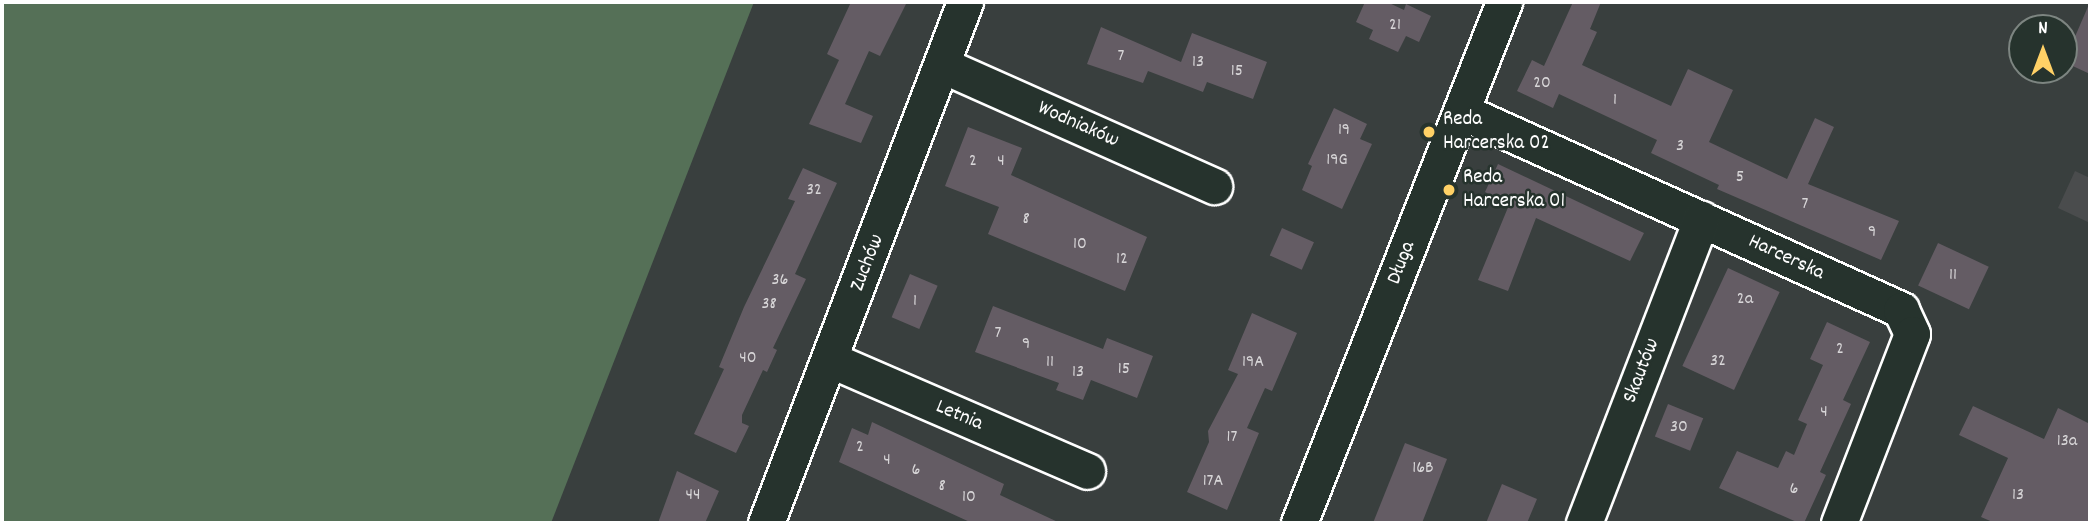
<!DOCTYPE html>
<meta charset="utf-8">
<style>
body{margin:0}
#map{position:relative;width:2092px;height:525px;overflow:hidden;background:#393f3e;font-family:Dekko,sans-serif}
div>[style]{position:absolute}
.built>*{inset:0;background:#4a4c4d}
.green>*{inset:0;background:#557057}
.building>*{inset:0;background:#645c64;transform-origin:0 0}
.roads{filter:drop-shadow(2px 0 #fff) drop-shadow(-2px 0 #fff) drop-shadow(0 2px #fff) drop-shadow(0 -2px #fff)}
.minor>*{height:35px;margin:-17.5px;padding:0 17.5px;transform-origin:17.5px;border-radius:17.5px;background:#26332d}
.dots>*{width:19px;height:19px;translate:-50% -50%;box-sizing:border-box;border:4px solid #26332d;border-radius:50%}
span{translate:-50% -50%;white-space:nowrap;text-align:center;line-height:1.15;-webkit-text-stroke:5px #26332d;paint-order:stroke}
.number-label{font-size:18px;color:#d8d6d8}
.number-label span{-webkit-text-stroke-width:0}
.poi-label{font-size:21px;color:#fff}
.left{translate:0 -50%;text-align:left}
.street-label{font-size:21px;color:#fff}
.frame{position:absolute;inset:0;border:4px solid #fff;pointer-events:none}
.north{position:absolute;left:2008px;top:14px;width:70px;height:70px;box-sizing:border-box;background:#26332d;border:2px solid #7d8581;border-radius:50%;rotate:0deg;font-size:19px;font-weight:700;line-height:28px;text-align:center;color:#fff}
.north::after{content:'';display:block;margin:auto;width:24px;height:32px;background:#ffd166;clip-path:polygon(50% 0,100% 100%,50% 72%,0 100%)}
</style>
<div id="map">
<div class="built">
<i style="clip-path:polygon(2075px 171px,2090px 178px,2090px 223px,2058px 208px)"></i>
</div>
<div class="green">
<i style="clip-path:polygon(2px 2px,754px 2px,551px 523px,2px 523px)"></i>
</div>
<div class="building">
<i style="clip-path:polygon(851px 2px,907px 2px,880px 56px,869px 51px,845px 104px,873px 116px,861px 143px,809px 124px,839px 60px,827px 54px)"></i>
<i style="clip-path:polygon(1365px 2px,1387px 2px,1404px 10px,1406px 4px,1431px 16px,1419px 42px,1406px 36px,1398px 52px,1369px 39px,1373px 30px,1356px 22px)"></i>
<i style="clip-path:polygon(1573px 2px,1601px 2px,1590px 29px,1597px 32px,1582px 65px,1671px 106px,1688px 69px,1733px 90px,1709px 142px,1787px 179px,1815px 118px,1834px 127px,1808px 184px,1899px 221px,1881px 260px,1717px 189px,1719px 185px,1651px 153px,1657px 140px,1559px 94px,1553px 108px,1517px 91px,1532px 60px,1544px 66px)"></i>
<i style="clip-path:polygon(2090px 2px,2090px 74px,2064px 62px)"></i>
<i style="clip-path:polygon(1101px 27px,1181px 62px,1192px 33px,1267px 62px,1253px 99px,1207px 82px,1203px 92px,1148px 71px,1143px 83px,1087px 64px)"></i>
<i style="clip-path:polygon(1334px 108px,1367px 124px,1360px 139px,1372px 144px,1342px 209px,1302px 190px,1312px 166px,1308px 164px)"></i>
<i style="clip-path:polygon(968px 127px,1022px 148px,1011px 175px,1147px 237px,1125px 291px,988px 234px,999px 207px,945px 186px)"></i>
<i style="clip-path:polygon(1498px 164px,1644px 233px,1630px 261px,1536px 218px,1508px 291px,1478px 280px,1509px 205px,1485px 192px)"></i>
<i style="clip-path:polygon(803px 168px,837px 183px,795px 274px,806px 279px,773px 348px,777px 350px,767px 372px,763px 370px,742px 415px,742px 423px,749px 426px,736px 453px,694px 434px,724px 369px,719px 367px,744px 307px,795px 201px,788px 199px)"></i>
<i style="left:1282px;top:228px;width:35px;height:30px;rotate:24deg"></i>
<i style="left:1938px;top:243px;width:56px;height:47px;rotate:25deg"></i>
<i style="left:1728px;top:268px;width:57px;height:108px;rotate:25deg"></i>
<i style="left:910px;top:274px;width:30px;height:47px;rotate:23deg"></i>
<i style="clip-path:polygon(993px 306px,1103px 349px,1107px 338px,1153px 356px,1137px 398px,1091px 380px,1083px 400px,1056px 390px,1059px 383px,975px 352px)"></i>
<i style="clip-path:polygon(1252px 313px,1297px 333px,1272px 391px,1265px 388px,1247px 428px,1259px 433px,1227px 510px,1187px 492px,1209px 442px,1208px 431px,1238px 374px,1228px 370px)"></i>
<i style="clip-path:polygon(1827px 322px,1870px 342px,1843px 400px,1851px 404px,1820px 472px,1826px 475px,1804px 523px,1799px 523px,1719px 488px,1737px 451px,1778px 468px,1786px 451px,1794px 455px,1807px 424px,1798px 420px,1823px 365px,1810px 359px)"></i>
<i style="left:1668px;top:404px;width:38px;height:35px;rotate:22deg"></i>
<i style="clip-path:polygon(1973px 406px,2044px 439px,2058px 408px,2090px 424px,2090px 523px,1995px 523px,1981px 517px,2008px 458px,1959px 435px)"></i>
<i style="clip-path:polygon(872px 422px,1004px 484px,1000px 495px,1060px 523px,972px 523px,839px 462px,852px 428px,868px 435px)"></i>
<i style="clip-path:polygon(1405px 443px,1447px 459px,1422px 523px,1373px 523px)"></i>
<i style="clip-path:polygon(677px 471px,719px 491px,705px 523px,658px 523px)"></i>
<i style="clip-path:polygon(1502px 484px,1537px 499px,1527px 523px,1486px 523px)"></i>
</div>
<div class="roads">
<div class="minor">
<i style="left:942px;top:65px;width:298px;rotate:24deg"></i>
<i style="left:1461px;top:111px;width:483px;rotate:24.3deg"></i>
<i style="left:1901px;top:310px;width:26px;rotate:65deg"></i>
<i style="left:1912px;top:334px;width:203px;rotate:111.1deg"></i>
<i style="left:831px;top:360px;width:279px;rotate:23.4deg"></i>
<i style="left:766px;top:523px;width:558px;rotate:-69.1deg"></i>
<i style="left:1299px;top:523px;width:560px;rotate:-68.52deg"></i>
<i style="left:1584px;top:523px;width:326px;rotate:-68.9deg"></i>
</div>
</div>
<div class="dots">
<i style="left:1429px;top:132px;background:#ffd166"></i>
<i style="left:1449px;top:190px;background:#ffd166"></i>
</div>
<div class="number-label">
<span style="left:1395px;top:26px">21</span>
<span style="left:1121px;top:57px">7</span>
<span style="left:1198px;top:63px">13</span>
<span style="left:1237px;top:72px">15</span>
<span style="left:1542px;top:84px">20</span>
<span style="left:1615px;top:101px">1</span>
<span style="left:1344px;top:131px">19</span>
<span style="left:1680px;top:147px">3</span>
<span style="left:1337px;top:161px">19G</span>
<span style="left:973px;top:162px">2</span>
<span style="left:1001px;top:162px">4</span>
<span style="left:1740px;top:178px">5</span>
<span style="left:814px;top:191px">32</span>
<span style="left:1805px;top:205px">7</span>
<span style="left:1026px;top:220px">8</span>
<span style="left:1872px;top:233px">9</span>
<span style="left:1080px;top:245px">10</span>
<span style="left:1122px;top:260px">12</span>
<span style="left:1953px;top:276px">11</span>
<span style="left:780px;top:281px">36</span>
<span style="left:1745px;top:300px">2a</span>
<span style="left:915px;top:302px">1</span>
<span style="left:769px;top:305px">38</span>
<span style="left:998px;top:334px">7</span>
<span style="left:1026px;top:345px">9</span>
<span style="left:1840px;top:350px">2</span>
<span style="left:748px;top:359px">40</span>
<span style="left:1718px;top:362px">32</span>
<span style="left:1050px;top:363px">11</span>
<span style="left:1253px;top:363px">19A</span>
<span style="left:1124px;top:370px">15</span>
<span style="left:1078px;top:373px">13</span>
<span style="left:1824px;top:413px">4</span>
<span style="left:1679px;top:428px">30</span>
<span style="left:1232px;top:438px">17</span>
<span style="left:2067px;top:442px">13a</span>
<span style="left:860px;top:448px">2</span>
<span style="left:887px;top:461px">4</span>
<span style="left:1423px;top:469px">16B</span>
<span style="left:916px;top:471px">6</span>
<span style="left:1213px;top:482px">17A</span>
<span style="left:942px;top:487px">8</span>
<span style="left:1794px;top:490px">6</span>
<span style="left:693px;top:496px">44</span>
<span style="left:2018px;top:496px">13</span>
<span style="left:969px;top:498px">10</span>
</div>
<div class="poi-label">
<span class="left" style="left:1443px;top:132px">Reda<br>Harcerska 02</span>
<span class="left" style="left:1463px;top:190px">Reda<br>Harcerska 01</span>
</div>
<div class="street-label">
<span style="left:1078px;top:125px;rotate:24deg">Wodniaków</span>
<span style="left:1786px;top:258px;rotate:25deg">Harcerska</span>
<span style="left:868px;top:263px;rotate:-69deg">Zuchów</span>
<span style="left:1402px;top:263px;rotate:-69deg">Długa</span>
<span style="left:1642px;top:371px;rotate:-69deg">Skautów</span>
<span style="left:959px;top:416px;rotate:23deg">Letnia</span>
</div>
<div class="frame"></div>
<div class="north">N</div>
</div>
